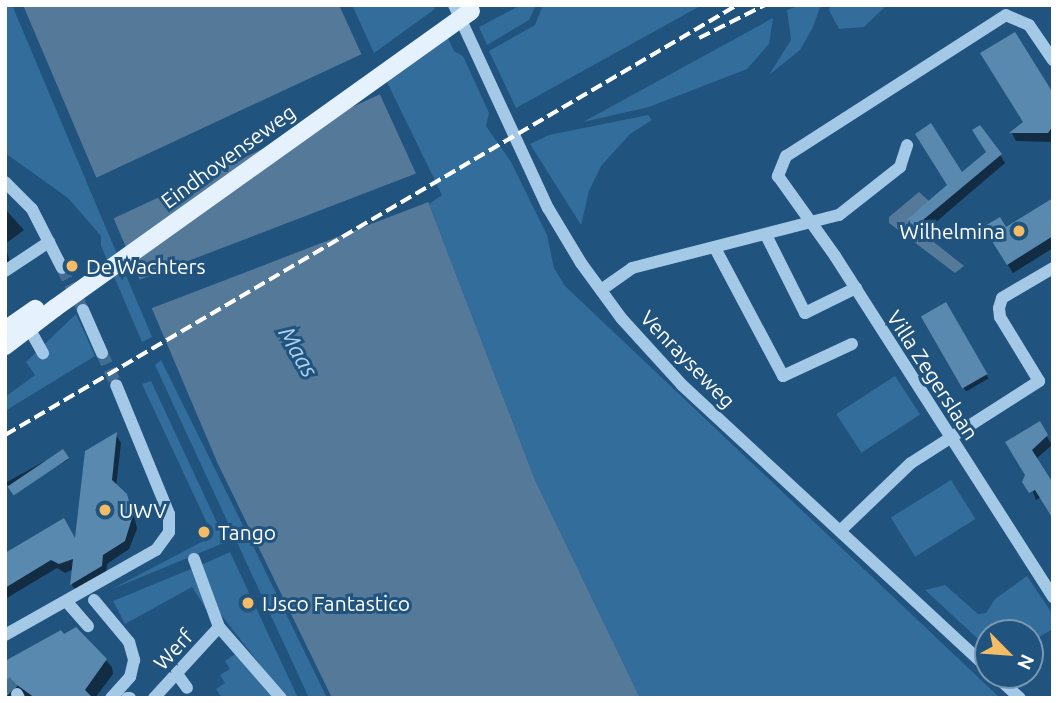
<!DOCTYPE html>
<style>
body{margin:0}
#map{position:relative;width:1058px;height:703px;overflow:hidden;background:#20537e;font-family:Ubuntu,sans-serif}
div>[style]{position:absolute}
.green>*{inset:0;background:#336d9c;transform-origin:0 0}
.water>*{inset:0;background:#557a99}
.pier>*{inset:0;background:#20537e;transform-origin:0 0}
.shadow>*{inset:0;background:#0007;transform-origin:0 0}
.building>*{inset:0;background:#5989af;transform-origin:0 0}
.minor-tunnel>*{height:12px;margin-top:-6px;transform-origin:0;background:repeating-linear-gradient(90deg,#416d91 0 12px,transparent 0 18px)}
.minor>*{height:12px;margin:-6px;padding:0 6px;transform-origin:6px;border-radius:6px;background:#a4c9e7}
.major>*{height:18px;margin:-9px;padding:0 9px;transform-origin:9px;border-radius:9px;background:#e5f1fd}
.rail>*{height:3.5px;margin-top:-1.75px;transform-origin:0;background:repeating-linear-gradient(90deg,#fff 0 12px,transparent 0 17px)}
.major-bridge>*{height:18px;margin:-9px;padding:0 9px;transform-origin:9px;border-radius:9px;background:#e5f1fd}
.dots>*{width:19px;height:19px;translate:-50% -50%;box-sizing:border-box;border:4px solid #20537e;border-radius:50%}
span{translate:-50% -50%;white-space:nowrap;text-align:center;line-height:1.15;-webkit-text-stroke:6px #20537e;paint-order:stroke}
.street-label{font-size:21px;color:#fff}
.poi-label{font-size:21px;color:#fff}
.right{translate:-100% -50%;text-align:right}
.left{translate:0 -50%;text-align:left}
.water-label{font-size:23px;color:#afd3ef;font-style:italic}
.frame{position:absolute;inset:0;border:7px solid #fff;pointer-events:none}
.north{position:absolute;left:974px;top:619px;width:70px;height:70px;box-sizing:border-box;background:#20537e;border:2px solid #7998b2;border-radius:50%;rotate:115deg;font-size:19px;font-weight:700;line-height:28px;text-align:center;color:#fff}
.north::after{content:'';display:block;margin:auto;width:24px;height:32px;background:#f4bc64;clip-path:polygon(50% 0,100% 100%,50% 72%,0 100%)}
</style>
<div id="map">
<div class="green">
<i style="clip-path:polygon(5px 5px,12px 5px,152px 337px,142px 342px,101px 246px,101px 236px,68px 198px,5px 153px)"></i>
<i style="clip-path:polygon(352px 5px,433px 5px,435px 9px,374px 53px)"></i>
<i style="clip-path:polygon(521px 5px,536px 5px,529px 20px,487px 45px,479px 27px)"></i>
<i style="clip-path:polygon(543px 5px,702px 5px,516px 108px,489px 51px,535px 25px)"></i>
<i style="clip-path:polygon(801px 5px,821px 5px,812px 29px,800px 50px,769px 75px,791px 40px,787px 10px)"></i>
<i style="clip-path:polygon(831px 5px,887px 5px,864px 27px,839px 29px,829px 10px)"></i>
<i style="clip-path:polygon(773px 18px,769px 44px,747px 69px,649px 107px,583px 122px)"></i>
<i style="clip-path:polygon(446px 34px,454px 51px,463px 56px,489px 113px,486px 126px,511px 162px,547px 235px,554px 268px,565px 286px,1000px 698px,640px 698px,535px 480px,429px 204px,442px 195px,385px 78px)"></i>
<i style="clip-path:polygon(648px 115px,652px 120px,630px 134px,601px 166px,589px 191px,581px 225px,530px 144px,549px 135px)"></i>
<i style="clip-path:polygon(76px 314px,95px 356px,5px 411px,5px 397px,35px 375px,26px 362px)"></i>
<i style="clip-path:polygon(161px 360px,256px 552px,327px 698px,309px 698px,155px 365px)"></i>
<i style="left:895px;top:376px;width:46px;height:70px;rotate:57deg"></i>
<i style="clip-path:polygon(151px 381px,226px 542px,110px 590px,213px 536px,142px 384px)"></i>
<i style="left:951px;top:480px;width:46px;height:71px;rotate:58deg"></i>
<i style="clip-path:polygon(230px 552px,298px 698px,286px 698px,219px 612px,201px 565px)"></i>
<i style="clip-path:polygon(191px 569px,210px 615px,192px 587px,125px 624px,113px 601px)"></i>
<i style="clip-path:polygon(1027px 576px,1053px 615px,1053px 629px,1030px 642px,1030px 633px,988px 633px,988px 648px,925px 590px,945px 585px,978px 614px,986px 613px,995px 599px)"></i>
<i style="clip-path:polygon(237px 653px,275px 698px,222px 698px,216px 689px,225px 683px,220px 675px,230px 669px,225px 661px)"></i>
</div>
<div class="water">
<i style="clip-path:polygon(23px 5px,339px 5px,424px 191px,535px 480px,640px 698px,332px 698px,218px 464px)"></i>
<i style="clip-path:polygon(919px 192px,929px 201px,906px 220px,964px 266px,955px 273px,889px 223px,889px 217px)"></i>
</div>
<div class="pier">
<i style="left:364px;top:53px;width:44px;height:306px;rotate:65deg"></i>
<i style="left:420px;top:172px;width:31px;height:307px;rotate:69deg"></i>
</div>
<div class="shadow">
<i style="clip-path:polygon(1053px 96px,1053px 142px,1016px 141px,1012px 133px)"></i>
<i style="clip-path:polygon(988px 153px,1000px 155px,1005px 163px,930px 227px,934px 235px,930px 242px,912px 228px,908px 221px)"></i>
<i style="clip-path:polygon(1053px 200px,1053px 248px,1013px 273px,985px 228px,1006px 230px)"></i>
<i style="clip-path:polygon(5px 209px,24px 230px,5px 244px)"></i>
<i style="clip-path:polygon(5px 245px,11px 266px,5px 269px)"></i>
<i style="left:946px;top:305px;width:85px;height:26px;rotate:60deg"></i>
<i style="clip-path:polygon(1039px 424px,1052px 445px,1036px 459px,1041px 497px,1036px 500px,1027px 475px,1007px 443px)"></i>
<i style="clip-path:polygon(116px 435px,121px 443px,116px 487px,133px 509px,137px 529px,129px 549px,107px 564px,106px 575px,77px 593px,72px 585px,74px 569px,65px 573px,57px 568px,5px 599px,5px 557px,76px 544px)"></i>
<i style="left:63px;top:451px;width:10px;height:65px;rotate:61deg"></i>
<i style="clip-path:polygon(76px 629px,112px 667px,113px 674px,95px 698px,5px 698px,5px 663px)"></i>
</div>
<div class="building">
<i style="clip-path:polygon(1015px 32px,1053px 93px,1053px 126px,1048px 133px,1009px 133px,1023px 122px,980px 53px)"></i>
<i style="clip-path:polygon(931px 123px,962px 172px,986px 152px,972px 130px,980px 125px,1002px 154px,923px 220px,931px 225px,924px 235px,906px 220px,947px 185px,915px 134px)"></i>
<i style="clip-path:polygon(1053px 198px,1053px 236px,1007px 265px,983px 227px,1000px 217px,1006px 227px)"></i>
<i style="left:946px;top:302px;width:83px;height:29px;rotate:60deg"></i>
<i style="clip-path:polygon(1040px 421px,1048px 435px,1032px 450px,1053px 483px,1053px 519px,1035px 490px,1029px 493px,1022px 482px,1025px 475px,1005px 442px)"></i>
<i style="clip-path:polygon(117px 432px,112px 480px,127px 494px,133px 515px,125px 541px,103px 555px,102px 566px,70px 585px,73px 559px,59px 564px,51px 560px,5px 588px,5px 553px,64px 518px,75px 538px,85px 451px)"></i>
<i style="left:63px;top:449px;width:11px;height:67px;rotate:56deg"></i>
<i style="clip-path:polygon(76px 627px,107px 659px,85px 690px,93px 698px,35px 698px,17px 685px,5px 698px,5px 661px,61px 630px,64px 634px)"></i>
</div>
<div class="minor-tunnel">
<i style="left:62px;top:268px;width:47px;rotate:63.4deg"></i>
<i style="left:102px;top:353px;width:35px;rotate:66deg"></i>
<i style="left:5px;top:681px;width:18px;rotate:47deg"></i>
</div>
<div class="minor">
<i style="left:454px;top:5px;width:224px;rotate:65.2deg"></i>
<i style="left:548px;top:208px;width:64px;rotate:59deg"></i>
<i style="left:581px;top:263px;width:69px;rotate:53.8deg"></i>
<i style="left:622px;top:319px;width:89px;rotate:47.7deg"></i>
<i style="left:682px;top:385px;width:417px;rotate:42.8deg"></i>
<i style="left:1053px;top:60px;width:42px;rotate:-124.4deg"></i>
<i style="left:1029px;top:25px;width:25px;rotate:-157deg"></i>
<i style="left:1006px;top:15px;width:261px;rotate:147.3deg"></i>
<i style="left:786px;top:156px;width:22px;rotate:112deg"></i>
<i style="left:778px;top:176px;width:98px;rotate:54.5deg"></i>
<i style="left:835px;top:256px;width:405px;rotate:57.4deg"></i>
<i style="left:5px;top:182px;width:38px;rotate:45deg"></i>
<i style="left:32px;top:209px;width:66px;rotate:63deg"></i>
<i style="left:766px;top:235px;width:87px;rotate:63.4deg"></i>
<i style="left:805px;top:313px;width:57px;rotate:-26.1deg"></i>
<i style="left:715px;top:248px;width:145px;rotate:62deg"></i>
<i style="left:783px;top:376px;width:76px;rotate:-24.9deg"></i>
<i style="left:5px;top:271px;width:53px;rotate:-33.4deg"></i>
<i style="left:601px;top:290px;width:38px;rotate:-35deg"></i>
<i style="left:632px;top:268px;width:214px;rotate:-14.4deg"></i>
<i style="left:839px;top:215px;width:78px;rotate:-38.2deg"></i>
<i style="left:900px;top:167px;width:23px;rotate:-72deg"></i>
<i style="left:83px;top:310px;width:47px;rotate:66.2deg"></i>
<i style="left:29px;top:328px;width:29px;rotate:61deg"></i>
<i style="left:840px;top:531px;width:98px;rotate:-43.8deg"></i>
<i style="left:911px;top:463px;width:152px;rotate:-32.6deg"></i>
<i style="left:1039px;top:381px;width:75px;rotate:-121.4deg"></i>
<i style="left:1000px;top:317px;width:9px;rotate:-96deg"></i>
<i style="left:999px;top:308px;width:10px;rotate:-73deg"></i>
<i style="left:1002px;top:298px;width:59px;rotate:-30.5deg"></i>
<i style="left:194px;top:559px;width:72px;rotate:69.8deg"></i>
<i style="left:219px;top:627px;width:94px;rotate:48.9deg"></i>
<i style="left:94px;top:600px;width:55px;rotate:50.2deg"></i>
<i style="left:129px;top:642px;width:19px;rotate:74deg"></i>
<i style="left:134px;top:660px;width:17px;rotate:103deg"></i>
<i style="left:130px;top:677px;width:28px;rotate:132deg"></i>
<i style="left:67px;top:602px;width:32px;rotate:49deg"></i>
<i style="left:5px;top:635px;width:173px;rotate:-29.4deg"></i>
<i style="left:156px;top:550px;width:22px;rotate:-54deg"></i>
<i style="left:169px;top:532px;width:18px;rotate:-90deg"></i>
<i style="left:169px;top:514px;width:139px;rotate:-112.3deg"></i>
<i style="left:177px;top:674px;width:17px;rotate:54deg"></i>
<i style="left:995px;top:675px;width:34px;rotate:43deg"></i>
<i style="left:17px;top:694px;width:4px;rotate:63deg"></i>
<i style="left:127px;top:698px;width:3px"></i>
<i style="left:154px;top:698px;width:96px;rotate:-47.5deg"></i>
</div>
<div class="major">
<i style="left:5px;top:330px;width:37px;rotate:-35deg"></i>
<i style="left:5px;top:346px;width:63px;rotate:-37.2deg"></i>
</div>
<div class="rail">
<i style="left:699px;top:38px;width:74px;rotate:-26.6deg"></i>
<i style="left:5px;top:435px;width:849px;rotate:-30.43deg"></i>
</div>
<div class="major-bridge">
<i style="left:55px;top:308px;width:511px;rotate:-35.52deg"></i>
</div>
<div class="dots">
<i style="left:1019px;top:231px;background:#f4bc64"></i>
<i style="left:72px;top:266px;background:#f4bc64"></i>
<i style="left:105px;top:510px;background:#f4bc64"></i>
<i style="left:204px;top:532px;background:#f4bc64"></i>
<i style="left:248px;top:603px;background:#f4bc64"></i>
</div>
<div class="street-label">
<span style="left:228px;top:156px;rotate:-36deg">Eindhovenseweg</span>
<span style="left:688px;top:359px;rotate:46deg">Venrayseweg</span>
<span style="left:933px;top:375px;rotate:57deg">Villa Zegerslaan</span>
<span style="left:173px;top:649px;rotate:-47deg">Werf</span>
</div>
<div class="poi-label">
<span class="right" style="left:1005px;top:231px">Wilhelmina</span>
<span class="left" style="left:86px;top:266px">De Wachters</span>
<span class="left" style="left:119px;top:510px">UWV</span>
<span class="left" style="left:218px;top:532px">Tango</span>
<span class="left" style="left:262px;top:603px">IJsco Fantastico</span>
</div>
<div class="water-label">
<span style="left:298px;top:352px;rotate:60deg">Maas</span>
</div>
<div class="frame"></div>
<div class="north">N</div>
</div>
